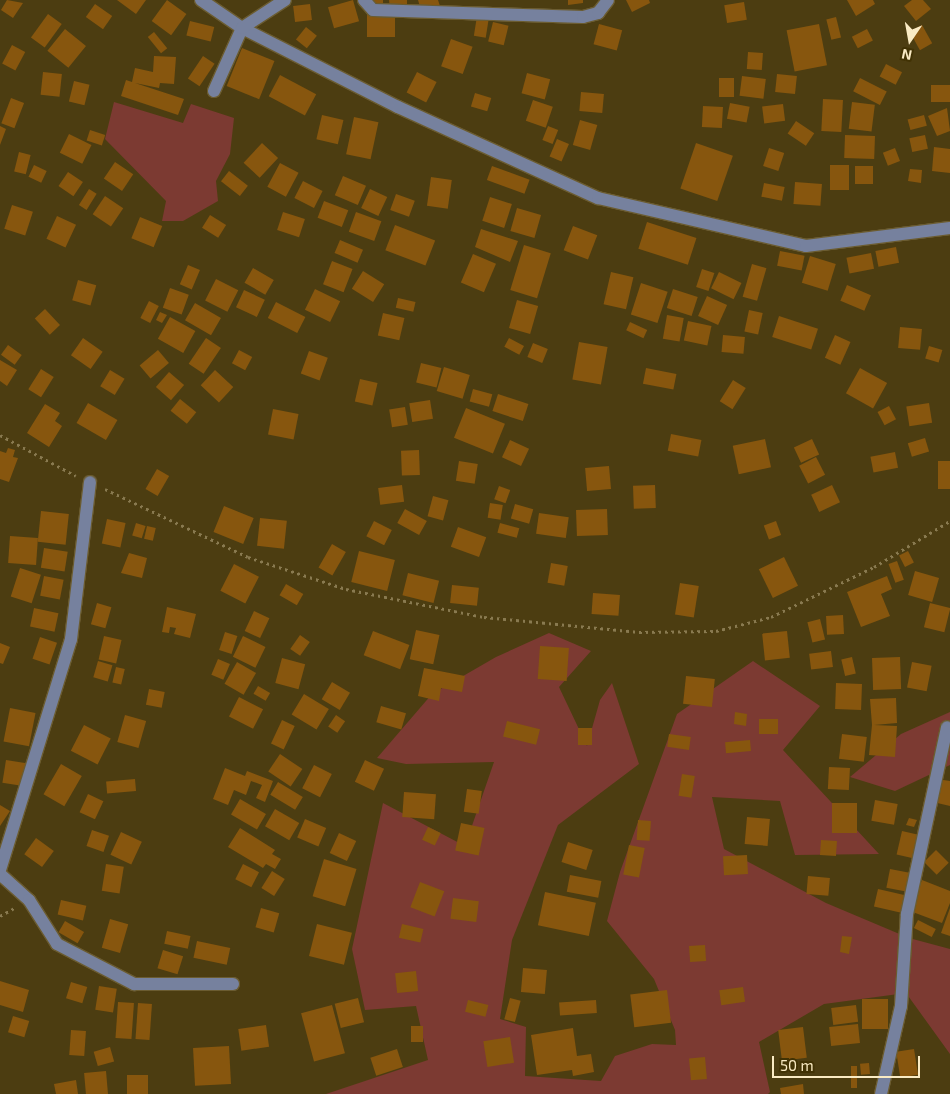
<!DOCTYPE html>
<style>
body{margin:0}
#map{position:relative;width:950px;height:1094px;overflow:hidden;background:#4c3d11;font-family:"Exo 2",sans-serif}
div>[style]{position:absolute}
.green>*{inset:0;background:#7c3a32}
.building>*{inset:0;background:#87560e;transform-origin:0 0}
.path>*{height:3px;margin-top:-1.5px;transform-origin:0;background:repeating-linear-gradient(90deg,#897a50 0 2.5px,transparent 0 6.5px)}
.roads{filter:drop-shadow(1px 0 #6b5c31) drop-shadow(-1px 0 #6b5c31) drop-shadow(0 1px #6b5c31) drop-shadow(0 -1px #6b5c31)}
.minor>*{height:12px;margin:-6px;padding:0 6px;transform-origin:6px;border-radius:6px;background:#76819e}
span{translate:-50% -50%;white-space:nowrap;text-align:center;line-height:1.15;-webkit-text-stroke:4px #413204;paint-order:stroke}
.north{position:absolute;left:885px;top:15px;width:50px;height:50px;-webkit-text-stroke:4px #413204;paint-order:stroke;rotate:192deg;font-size:14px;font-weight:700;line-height:20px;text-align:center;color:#faebc4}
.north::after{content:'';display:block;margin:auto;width:18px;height:22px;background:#faebc4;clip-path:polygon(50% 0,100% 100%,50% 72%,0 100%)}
.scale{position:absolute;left:772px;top:1056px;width:148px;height:22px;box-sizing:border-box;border:2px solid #faebc4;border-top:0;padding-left:6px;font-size:15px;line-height:18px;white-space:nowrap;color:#faebc4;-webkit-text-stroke:4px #413204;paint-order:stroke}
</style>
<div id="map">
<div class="green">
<i style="clip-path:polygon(114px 102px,183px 123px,191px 104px,234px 118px,230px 154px,216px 181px,218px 201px,183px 221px,162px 221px,166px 201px,105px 139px)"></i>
<i style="clip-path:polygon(549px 633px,591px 651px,559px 687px,587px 746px,600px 700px,612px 683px,639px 764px,558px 825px,512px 940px,500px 1019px,526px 1027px,525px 1076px,601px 1081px,615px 1056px,652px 1044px,676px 1045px,675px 1030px,654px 979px,607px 921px,620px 872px,677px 714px,753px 661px,820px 706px,783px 750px,879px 854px,795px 855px,780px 801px,712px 797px,724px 849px,826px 903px,909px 938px,950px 949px,950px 1054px,906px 993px,824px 1004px,759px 1042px,770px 1092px,768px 1094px,326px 1094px,428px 1060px,416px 1006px,365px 1010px,352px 949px,383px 803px,465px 846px,494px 762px,406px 764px,377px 758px,432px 694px,496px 657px)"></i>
<i style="clip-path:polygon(950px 712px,950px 765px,895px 791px,850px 777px,901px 734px)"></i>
</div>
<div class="building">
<i style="clip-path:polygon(7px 0,23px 3px,13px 18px,1px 10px)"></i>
<i style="clip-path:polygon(117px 0,146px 0,136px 14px)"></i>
<i style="left:167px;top:0;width:24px;height:26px;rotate:36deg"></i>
<i style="left:353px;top:0;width:22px;height:26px;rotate:74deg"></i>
<i style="clip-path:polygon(363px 0,383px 0,383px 7px)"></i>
<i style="clip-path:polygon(389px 0,407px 0,407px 9px,390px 10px)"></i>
<i style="clip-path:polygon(418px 0,438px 0,440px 6px,421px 10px)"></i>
<i style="clip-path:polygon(568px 0,583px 0,583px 3px,568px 5px)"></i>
<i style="clip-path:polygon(626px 0,649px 0,650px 3px,632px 12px)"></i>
<i style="clip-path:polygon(847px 0,873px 0,875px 4px,856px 16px)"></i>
<i style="clip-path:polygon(912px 0,923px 0,931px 9px,916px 21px,904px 6px)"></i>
<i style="left:744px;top:2px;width:18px;height:20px;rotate:81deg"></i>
<i style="left:95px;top:4px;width:21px;height:16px;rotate:35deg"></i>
<i style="left:310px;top:4px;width:16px;height:17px;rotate:83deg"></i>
<i style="left:48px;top:14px;width:17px;height:29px;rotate:36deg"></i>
<i style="left:367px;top:14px;width:28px;height:23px"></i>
<i style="left:477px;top:16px;width:12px;height:20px;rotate:9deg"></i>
<i style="left:836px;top:17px;width:21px;height:10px;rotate:76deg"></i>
<i style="left:190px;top:21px;width:25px;height:15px;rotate:14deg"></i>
<i style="left:493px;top:22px;width:16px;height:20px;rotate:14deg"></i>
<i style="left:599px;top:24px;width:24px;height:21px;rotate:15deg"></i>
<i style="left:819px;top:24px;width:42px;height:33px;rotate:79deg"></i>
<i style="left:922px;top:25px;width:21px;height:14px;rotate:61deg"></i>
<i style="left:306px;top:27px;width:14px;height:16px;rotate:39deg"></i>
<i style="left:65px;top:29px;width:27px;height:28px;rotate:39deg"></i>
<i style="left:867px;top:29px;width:13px;height:17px;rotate:63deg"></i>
<i style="left:154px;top:32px;width:21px;height:8px;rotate:51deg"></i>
<i style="left:451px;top:39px;width:23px;height:29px;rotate:20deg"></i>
<i style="left:12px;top:45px;width:15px;height:21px;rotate:28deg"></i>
<i style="left:242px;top:48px;width:35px;height:41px;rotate:22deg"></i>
<i style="left:748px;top:52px;width:15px;height:17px;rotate:4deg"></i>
<i style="clip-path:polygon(154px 56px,176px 57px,174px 84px,160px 83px,159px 88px,135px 83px,184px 99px,178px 115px,121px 96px,126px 80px,132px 82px,135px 68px,153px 72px)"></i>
<i style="left:203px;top:56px;width:14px;height:27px;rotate:34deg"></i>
<i style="left:886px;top:64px;width:18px;height:14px;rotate:27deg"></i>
<i style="left:43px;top:72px;width:19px;height:23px;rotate:6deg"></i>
<i style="left:417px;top:72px;width:22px;height:23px;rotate:27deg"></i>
<i style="left:527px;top:73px;width:24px;height:21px;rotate:15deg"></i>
<i style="left:777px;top:74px;width:20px;height:18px;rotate:6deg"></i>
<i style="left:280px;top:75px;width:41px;height:24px;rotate:28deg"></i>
<i style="left:742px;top:76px;width:24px;height:20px;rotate:7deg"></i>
<i style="left:719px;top:78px;width:15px;height:19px"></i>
<i style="left:860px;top:78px;width:30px;height:15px;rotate:27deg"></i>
<i style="left:74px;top:81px;width:16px;height:21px;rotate:14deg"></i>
<i style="left:950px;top:85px;width:17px;height:19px;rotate:90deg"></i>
<i style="left:581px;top:92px;width:23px;height:19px;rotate:5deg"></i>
<i style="left:475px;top:93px;width:17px;height:14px;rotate:17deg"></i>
<i style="left:11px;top:98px;width:14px;height:27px;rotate:21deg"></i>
<i style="left:823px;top:99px;width:20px;height:32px;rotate:3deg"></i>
<i style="left:533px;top:100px;width:21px;height:22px;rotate:19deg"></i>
<i style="left:852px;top:102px;width:23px;height:27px;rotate:7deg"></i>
<i style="left:730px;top:103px;width:20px;height:16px;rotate:11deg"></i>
<i style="left:783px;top:104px;width:17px;height:21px;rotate:83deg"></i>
<i style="left:703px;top:106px;width:20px;height:21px;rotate:3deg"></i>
<i style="clip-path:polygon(947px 108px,950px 131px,937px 136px,928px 116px)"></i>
<i style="left:322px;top:115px;width:22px;height:25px;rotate:13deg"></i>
<i style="left:924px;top:115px;width:11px;height:17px;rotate:75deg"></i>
<i style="left:354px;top:117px;width:25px;height:38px;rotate:12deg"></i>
<i style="left:580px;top:120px;width:18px;height:26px;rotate:16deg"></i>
<i style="left:796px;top:121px;width:22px;height:15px;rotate:34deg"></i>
<i style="clip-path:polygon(0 126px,6px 129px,0 145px)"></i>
<i style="left:548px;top:126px;width:11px;height:15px;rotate:22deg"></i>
<i style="left:90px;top:130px;width:16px;height:11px;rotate:18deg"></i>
<i style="left:69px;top:134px;width:25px;height:21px;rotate:26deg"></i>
<i style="left:845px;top:135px;width:30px;height:23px;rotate:2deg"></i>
<i style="left:925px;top:135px;width:14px;height:16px;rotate:78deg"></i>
<i style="left:557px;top:139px;width:13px;height:19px;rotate:23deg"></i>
<i style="left:262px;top:143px;width:22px;height:27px;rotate:43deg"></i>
<i style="left:696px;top:143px;width:39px;height:48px;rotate:19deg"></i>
<i style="clip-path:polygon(934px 147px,950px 149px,950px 173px,932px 171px)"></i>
<i style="left:769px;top:148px;width:16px;height:19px;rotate:18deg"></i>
<i style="left:895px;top:148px;width:14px;height:13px;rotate:69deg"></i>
<i style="left:19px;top:152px;width:12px;height:20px;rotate:14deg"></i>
<i style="left:115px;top:162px;width:22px;height:20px;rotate:34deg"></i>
<i style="left:280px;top:163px;width:21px;height:27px;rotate:28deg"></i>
<i style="left:34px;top:165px;width:14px;height:13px;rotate:25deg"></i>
<i style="left:830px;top:165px;width:19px;height:25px"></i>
<i style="left:492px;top:166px;width:40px;height:15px;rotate:20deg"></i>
<i style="left:855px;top:166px;width:18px;height:18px"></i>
<i style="clip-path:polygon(910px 169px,922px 170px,921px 183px,908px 181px)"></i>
<i style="left:229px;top:171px;width:24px;height:13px;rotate:38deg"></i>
<i style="left:68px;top:172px;width:18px;height:17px;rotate:34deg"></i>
<i style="left:343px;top:176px;width:25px;height:21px;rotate:23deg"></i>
<i style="left:431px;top:177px;width:21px;height:29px;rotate:8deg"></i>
<i style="left:303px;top:181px;width:22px;height:19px;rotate:27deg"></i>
<i style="left:795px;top:182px;width:27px;height:22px;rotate:4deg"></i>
<i style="left:764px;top:183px;width:21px;height:14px;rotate:11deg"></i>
<i style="left:89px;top:189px;width:9px;height:19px;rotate:32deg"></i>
<i style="left:370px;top:189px;width:19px;height:21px;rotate:25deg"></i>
<i style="left:396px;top:194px;width:20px;height:17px;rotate:20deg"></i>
<i style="left:105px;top:196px;width:22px;height:22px;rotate:34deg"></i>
<i style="left:490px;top:197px;width:23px;height:25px;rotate:18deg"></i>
<i style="left:324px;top:201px;width:26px;height:18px;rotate:21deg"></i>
<i style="left:12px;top:205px;width:22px;height:25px;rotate:18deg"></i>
<i style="left:517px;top:208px;width:25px;height:24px;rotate:16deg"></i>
<i style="left:283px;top:212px;width:23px;height:19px;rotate:18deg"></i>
<i style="left:356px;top:212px;width:27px;height:21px;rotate:20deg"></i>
<i style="left:210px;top:215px;width:19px;height:15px;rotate:32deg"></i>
<i style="left:57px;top:216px;width:21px;height:25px;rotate:25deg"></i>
<i style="left:140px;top:217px;width:24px;height:23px;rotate:22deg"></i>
<i style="left:647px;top:222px;width:52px;height:28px;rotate:18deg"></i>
<i style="left:395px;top:225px;width:43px;height:27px;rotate:21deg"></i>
<i style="left:573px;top:226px;width:26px;height:26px;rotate:21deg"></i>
<i style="clip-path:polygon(481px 229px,518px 241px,510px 262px,475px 247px)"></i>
<i style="left:340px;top:240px;width:25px;height:14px;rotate:23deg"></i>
<i style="left:524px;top:245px;width:28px;height:47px;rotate:17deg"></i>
<i style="left:896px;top:247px;width:16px;height:21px;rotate:79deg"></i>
<i style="left:780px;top:251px;width:25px;height:15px;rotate:11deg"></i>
<i style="left:871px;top:253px;width:16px;height:25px;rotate:79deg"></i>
<i style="left:473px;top:254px;width:25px;height:31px;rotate:23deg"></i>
<i style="left:810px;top:256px;width:27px;height:28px;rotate:17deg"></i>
<i style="left:332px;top:261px;width:22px;height:25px;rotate:21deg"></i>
<i style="left:752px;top:264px;width:15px;height:34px;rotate:16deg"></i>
<i style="left:188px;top:265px;width:13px;height:21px;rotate:23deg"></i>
<i style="left:253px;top:268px;width:24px;height:17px;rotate:30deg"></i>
<i style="left:702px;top:269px;width:13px;height:19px;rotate:18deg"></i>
<i style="left:363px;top:271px;width:25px;height:21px;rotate:32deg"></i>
<i style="left:611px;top:272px;width:23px;height:33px;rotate:13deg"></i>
<i style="left:719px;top:272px;width:25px;height:18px;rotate:26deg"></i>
<i style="left:216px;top:279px;width:25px;height:24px;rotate:27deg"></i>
<i style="left:78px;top:280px;width:19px;height:21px;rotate:16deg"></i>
<i style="left:641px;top:283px;width:28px;height:33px;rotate:18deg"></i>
<i style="left:847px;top:285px;width:26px;height:17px;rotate:23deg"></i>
<i style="left:170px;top:288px;width:20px;height:21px;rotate:20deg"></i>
<i style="left:315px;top:289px;width:28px;height:23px;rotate:26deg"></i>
<i style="left:673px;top:289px;width:26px;height:20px;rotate:18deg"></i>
<i style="left:244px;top:290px;width:23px;height:19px;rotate:25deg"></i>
<i style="left:707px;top:296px;width:22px;height:22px;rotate:24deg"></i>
<i style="left:398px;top:298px;width:18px;height:10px;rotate:13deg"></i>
<i style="left:517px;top:300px;width:22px;height:29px;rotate:16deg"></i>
<i style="left:149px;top:301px;width:11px;height:19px;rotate:27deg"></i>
<i style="left:276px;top:302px;width:33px;height:18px;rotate:27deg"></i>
<i style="left:195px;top:303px;width:30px;height:20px;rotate:30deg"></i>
<i style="left:45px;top:309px;width:22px;height:14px;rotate:47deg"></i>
<i style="left:749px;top:310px;width:14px;height:22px;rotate:12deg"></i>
<i style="clip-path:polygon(160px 312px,167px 315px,162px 323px,156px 320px)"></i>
<i style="left:383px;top:313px;width:22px;height:23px;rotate:13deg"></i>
<i style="left:667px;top:315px;width:17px;height:24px;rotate:10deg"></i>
<i style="left:779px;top:316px;width:41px;height:22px;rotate:18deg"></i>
<i style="left:170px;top:317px;width:29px;height:25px;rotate:29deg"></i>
<i style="left:688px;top:321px;width:24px;height:20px;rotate:12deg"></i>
<i style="left:630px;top:322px;width:19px;height:9px;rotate:25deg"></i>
<i style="left:900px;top:327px;width:22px;height:21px;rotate:5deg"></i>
<i style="left:723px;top:335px;width:22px;height:17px;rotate:5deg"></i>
<i style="left:835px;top:335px;width:17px;height:25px;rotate:24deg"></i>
<i style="left:83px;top:338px;width:24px;height:21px;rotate:35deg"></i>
<i style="left:206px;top:338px;width:18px;height:31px;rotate:34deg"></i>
<i style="left:509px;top:338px;width:17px;height:10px;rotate:28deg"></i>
<i style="left:579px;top:342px;width:29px;height:38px;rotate:10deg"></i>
<i style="left:533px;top:343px;width:16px;height:15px;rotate:22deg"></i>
<i style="left:8px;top:345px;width:17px;height:12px;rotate:36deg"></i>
<i style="left:929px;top:346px;width:14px;height:13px;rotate:17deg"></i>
<i style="left:158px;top:350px;width:17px;height:24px;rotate:50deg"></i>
<i style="left:239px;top:350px;width:15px;height:15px;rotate:28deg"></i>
<i style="left:309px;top:351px;width:20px;height:24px;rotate:20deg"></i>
<i style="clip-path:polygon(0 360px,17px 370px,7px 386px,0 381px)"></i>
<i style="left:421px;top:363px;width:21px;height:20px;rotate:14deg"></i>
<i style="left:444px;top:367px;width:27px;height:25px;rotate:17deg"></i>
<i style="left:646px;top:368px;width:31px;height:16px;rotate:11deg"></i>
<i style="left:860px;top:368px;width:31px;height:29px;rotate:29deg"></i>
<i style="left:41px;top:369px;width:15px;height:24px;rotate:32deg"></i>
<i style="left:110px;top:370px;width:17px;height:19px;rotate:31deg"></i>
<i style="left:215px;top:370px;width:25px;height:21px;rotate:43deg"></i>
<i style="left:169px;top:372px;width:20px;height:20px;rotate:41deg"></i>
<i style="left:360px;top:379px;width:18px;height:23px;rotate:13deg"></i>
<i style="left:733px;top:380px;width:15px;height:25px;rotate:32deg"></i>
<i style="left:473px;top:389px;width:20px;height:13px;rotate:15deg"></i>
<i style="left:498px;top:394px;width:32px;height:18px;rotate:18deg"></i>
<i style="left:180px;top:399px;width:21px;height:15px;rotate:39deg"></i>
<i style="left:430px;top:400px;width:19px;height:21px;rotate:81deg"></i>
<i style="left:88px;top:403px;width:34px;height:23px;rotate:30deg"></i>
<i style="left:929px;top:403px;width:20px;height:23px;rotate:81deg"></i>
<i style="clip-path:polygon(45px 404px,60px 413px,55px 421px,62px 426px,49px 447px,27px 433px)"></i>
<i style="left:889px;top:406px;width:15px;height:13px;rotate:62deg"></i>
<i style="left:405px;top:407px;width:18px;height:16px;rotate:81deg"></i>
<i style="left:466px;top:408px;width:42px;height:32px;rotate:22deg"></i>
<i style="left:273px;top:409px;width:26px;height:26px;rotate:11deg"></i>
<i style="left:671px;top:434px;width:31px;height:17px;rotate:11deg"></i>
<i style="left:925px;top:438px;width:14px;height:18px;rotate:73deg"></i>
<i style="left:765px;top:439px;width:29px;height:33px;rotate:78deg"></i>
<i style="left:812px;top:439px;width:17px;height:20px;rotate:65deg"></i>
<i style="left:510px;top:440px;width:21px;height:19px;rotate:25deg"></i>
<i style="clip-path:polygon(8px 448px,15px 450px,13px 457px,18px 458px,9px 482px,0 479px,0 451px,6px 453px)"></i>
<i style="left:419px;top:450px;width:25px;height:18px;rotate:88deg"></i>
<i style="left:895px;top:452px;width:16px;height:25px;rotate:79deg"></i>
<i style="left:816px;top:457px;width:20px;height:19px;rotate:63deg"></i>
<i style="left:459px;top:461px;width:19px;height:20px;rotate:9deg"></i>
<i style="left:950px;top:461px;width:28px;height:12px;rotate:90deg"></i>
<i style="left:609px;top:466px;width:23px;height:24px;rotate:85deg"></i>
<i style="left:157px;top:469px;width:14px;height:23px;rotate:30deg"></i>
<i style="left:402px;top:485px;width:17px;height:24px;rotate:83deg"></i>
<i style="left:655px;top:485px;width:23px;height:22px;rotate:88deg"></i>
<i style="left:832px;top:485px;width:19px;height:23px;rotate:65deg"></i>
<i style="left:499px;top:486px;width:12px;height:14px;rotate:20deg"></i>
<i style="left:433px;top:496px;width:16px;height:21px;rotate:15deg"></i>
<i style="left:490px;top:503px;width:13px;height:15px;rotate:9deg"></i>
<i style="left:515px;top:504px;width:19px;height:15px;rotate:16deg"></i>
<i style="left:224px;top:506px;width:32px;height:28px;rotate:22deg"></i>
<i style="left:405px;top:509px;width:25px;height:16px;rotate:29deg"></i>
<i style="left:607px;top:509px;width:26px;height:31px;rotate:88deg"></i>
<i style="left:41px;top:511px;width:28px;height:31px;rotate:6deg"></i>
<i style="left:539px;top:513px;width:30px;height:21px;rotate:8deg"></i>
<i style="left:260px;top:518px;width:27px;height:28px;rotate:6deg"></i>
<i style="left:107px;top:519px;width:19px;height:25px;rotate:12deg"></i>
<i style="left:374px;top:521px;width:20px;height:17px;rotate:27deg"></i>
<i style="left:776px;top:521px;width:15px;height:13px;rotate:70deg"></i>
<i style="left:136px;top:523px;width:10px;height:13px;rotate:17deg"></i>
<i style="left:500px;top:523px;width:20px;height:10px;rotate:15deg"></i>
<i style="left:147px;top:526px;width:9px;height:13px;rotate:13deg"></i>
<i style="left:458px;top:527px;width:30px;height:21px;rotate:20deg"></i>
<i style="left:10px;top:536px;width:28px;height:27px;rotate:4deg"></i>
<i style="left:332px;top:544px;width:16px;height:27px;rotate:30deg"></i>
<i style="left:44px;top:548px;width:24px;height:20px;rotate:9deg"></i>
<i style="left:359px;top:551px;width:37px;height:32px;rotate:14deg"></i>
<i style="left:908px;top:551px;width:13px;height:10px;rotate:63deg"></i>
<i style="clip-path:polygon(129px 553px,147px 558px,142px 578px,121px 573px)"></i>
<i style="left:784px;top:557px;width:32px;height:28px;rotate:64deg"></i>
<i style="left:897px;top:561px;width:20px;height:9px;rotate:70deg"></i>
<i style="left:551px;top:563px;width:17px;height:20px;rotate:10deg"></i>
<i style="left:234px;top:564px;width:28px;height:30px;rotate:27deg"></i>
<i style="left:20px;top:568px;width:22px;height:30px;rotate:18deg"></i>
<i style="left:915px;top:571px;width:25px;height:25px;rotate:16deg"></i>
<i style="left:408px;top:573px;width:32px;height:23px;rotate:14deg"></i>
<i style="left:44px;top:576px;width:20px;height:20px;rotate:11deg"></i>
<i style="clip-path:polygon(887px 576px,892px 589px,881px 594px,890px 616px,861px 627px,847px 592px)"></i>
<i style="left:680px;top:583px;width:19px;height:32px;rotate:9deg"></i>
<i style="left:286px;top:584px;width:20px;height:13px;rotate:30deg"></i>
<i style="left:452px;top:585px;width:27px;height:18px;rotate:6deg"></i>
<i style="left:593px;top:593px;width:27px;height:21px;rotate:4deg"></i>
<i style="left:97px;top:603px;width:15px;height:22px;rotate:16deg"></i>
<i style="left:930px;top:603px;width:21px;height:25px;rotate:14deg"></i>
<i style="clip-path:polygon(167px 607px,196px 614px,190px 638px,174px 634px,176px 628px,170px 627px,169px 633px,162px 632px)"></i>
<i style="left:34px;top:608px;width:25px;height:19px;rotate:12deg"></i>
<i style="left:254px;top:611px;width:17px;height:22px;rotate:25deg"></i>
<i style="left:843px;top:615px;width:19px;height:17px;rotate:87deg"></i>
<i style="left:820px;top:619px;width:21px;height:13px;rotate:76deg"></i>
<i style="left:416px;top:630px;width:24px;height:30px;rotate:12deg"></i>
<i style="left:373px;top:631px;width:39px;height:26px;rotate:21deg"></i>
<i style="left:787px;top:631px;width:27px;height:25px;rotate:84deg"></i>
<i style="left:225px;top:632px;width:13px;height:19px;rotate:18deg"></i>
<i style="left:300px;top:635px;width:12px;height:17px;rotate:35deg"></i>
<i style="left:104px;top:636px;width:18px;height:24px;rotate:13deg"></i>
<i style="left:243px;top:636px;width:25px;height:23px;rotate:26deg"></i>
<i style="left:40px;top:637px;width:18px;height:23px;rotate:19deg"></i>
<i style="clip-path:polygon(0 643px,10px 647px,3px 664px,0 663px)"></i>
<i style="left:540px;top:646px;width:29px;height:33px;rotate:4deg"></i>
<i style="left:831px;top:651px;width:16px;height:22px;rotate:83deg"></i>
<i style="left:852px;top:657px;width:17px;height:11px;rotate:77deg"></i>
<i style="left:900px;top:657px;width:32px;height:28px;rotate:88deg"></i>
<i style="left:282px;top:658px;width:24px;height:26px;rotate:15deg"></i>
<i style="left:218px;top:659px;width:13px;height:17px;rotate:23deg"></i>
<i style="left:98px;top:661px;width:15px;height:17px;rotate:16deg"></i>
<i style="left:237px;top:662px;width:22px;height:25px;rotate:30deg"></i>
<i style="left:912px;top:662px;width:20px;height:26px;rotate:11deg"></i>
<i style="left:116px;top:667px;width:9px;height:16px;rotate:13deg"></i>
<i style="clip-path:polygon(424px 668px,465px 676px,462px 692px,441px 688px,439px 701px,418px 696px)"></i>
<i style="left:686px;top:676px;width:29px;height:28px;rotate:6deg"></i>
<i style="left:332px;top:682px;width:21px;height:20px;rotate:31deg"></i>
<i style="left:836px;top:683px;width:26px;height:26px;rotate:2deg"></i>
<i style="left:258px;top:686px;width:14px;height:9px;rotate:30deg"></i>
<i style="left:149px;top:689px;width:16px;height:16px;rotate:11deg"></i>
<i style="left:304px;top:694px;width:29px;height:24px;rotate:31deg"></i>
<i style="left:239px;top:697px;width:27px;height:22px;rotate:27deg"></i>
<i style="clip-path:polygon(896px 698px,897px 723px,874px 725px,897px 726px,895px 757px,869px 755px,872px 725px,870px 699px)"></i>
<i style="left:381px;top:706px;width:26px;height:17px;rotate:16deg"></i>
<i style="left:10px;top:708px;width:26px;height:34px;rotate:11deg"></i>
<i style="clip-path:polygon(735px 712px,747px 714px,746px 726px,734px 724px)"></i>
<i style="left:125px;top:715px;width:22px;height:28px;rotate:16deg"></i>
<i style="left:336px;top:715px;width:11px;height:14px;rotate:34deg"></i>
<i style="left:759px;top:719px;width:19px;height:15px"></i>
<i style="left:282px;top:720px;width:14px;height:26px;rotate:25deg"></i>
<i style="left:507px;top:721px;width:34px;height:16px;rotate:14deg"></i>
<i style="left:84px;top:725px;width:30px;height:29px;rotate:27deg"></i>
<i style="left:578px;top:728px;width:14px;height:17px"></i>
<i style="left:669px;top:734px;width:22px;height:13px;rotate:8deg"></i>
<i style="left:842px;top:734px;width:25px;height:25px;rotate:7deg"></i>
<i style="left:750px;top:740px;width:11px;height:25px;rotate:85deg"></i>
<i style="left:280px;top:754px;width:27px;height:21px;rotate:34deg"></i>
<i style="left:6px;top:760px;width:24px;height:23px;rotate:9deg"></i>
<i style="left:365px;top:760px;width:21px;height:24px;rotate:25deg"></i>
<i style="left:61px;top:764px;width:24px;height:35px;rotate:30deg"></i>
<i style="left:314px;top:765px;width:20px;height:26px;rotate:27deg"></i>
<i style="left:829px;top:767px;width:21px;height:22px;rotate:3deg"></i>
<i style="clip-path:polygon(225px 768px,245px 776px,247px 771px,273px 781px,265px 802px,256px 798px,262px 785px,251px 781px,246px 795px,234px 790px,228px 805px,213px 799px)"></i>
<i style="left:682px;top:774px;width:13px;height:22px;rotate:9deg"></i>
<i style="left:135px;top:779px;width:12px;height:29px;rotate:85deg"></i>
<i style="clip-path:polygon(937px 779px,950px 781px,950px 806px,933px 802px)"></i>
<i style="left:278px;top:782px;width:29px;height:15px;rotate:31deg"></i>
<i style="left:467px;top:789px;width:15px;height:23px;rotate:8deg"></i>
<i style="left:404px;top:792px;width:32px;height:25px;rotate:4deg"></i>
<i style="left:88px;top:794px;width:17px;height:20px;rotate:25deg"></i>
<i style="left:240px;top:799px;width:30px;height:18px;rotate:30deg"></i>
<i style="left:875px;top:800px;width:23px;height:21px;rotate:10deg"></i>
<i style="left:832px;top:803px;width:25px;height:30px"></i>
<i style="clip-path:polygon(0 805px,10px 811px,0 826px)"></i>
<i style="left:275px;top:809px;width:28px;height:20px;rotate:30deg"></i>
<i style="left:747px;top:817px;width:23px;height:27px;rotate:5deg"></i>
<i style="clip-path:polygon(909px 818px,917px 820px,914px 827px,906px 825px)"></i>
<i style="left:305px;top:819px;width:23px;height:20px;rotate:23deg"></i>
<i style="left:638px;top:820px;width:13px;height:20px;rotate:4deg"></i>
<i style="left:461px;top:823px;width:24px;height:28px;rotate:12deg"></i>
<i style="left:428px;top:827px;width:14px;height:14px;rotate:25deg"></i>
<i style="clip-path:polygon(240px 828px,275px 850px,272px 854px,281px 859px,275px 869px,266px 864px,263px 868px,228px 847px)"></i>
<i style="left:92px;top:830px;width:18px;height:17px;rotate:19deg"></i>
<i style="left:902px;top:831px;width:18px;height:24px;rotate:13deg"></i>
<i style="left:121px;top:832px;width:23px;height:25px;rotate:25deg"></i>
<i style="left:339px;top:833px;width:19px;height:22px;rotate:25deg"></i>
<i style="left:36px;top:838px;width:22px;height:20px;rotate:36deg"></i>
<i style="left:821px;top:840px;width:16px;height:15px;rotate:4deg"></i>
<i style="left:568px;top:842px;width:26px;height:21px;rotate:18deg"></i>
<i style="left:629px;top:845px;width:16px;height:30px;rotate:11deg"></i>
<i style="left:936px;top:850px;width:18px;height:17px;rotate:45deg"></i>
<i style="left:747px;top:855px;width:19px;height:24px;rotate:87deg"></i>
<i style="left:324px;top:859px;width:34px;height:39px;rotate:17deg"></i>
<i style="left:106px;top:864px;width:18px;height:27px;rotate:9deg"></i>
<i style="left:243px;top:864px;width:18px;height:17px;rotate:27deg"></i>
<i style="left:890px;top:869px;width:20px;height:19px;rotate:11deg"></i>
<i style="left:272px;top:871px;width:15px;height:20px;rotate:32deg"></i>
<i style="left:570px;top:875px;width:32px;height:17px;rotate:11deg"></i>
<i style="left:808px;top:876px;width:22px;height:18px;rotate:5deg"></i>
<i style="clip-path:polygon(922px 880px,950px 891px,950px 903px,942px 923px,910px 911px)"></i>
<i style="left:420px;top:882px;width:26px;height:27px;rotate:21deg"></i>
<i style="left:878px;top:889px;width:28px;height:18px;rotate:13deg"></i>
<i style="left:545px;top:892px;width:52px;height:34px;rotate:12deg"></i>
<i style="left:453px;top:898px;width:26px;height:21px;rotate:7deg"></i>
<i style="left:61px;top:900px;width:26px;height:15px;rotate:13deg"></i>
<i style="left:261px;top:908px;width:19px;height:20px;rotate:16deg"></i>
<i style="clip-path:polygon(950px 908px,950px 936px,941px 933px)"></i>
<i style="left:110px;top:919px;width:19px;height:30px;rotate:16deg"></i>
<i style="left:918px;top:920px;width:20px;height:9px;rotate:27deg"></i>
<i style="left:65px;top:921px;width:22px;height:13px;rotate:30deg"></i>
<i style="left:317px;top:924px;width:36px;height:33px;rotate:14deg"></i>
<i style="left:402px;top:924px;width:22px;height:14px;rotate:13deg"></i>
<i style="left:167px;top:931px;width:24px;height:13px;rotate:12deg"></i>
<i style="clip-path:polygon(842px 936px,852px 937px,849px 954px,840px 952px)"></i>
<i style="left:197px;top:941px;width:34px;height:17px;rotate:12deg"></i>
<i style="left:705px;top:945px;width:16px;height:16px;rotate:86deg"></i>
<i style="left:163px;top:950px;width:21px;height:19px;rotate:17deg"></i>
<i style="left:523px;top:968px;width:24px;height:24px;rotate:5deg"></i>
<i style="left:416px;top:971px;width:20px;height:21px;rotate:84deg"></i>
<i style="clip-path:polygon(0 981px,29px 990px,23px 1012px,0 1005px)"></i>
<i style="left:71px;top:982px;width:17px;height:17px;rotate:17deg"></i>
<i style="left:99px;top:986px;width:18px;height:24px;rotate:9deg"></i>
<i style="left:743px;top:987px;width:15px;height:24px;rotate:82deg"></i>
<i style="left:667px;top:990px;width:33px;height:37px;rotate:83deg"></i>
<i style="left:358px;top:998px;width:25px;height:24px;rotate:76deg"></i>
<i style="left:510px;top:998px;width:11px;height:22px;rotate:15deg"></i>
<i style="left:862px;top:999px;width:26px;height:30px"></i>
<i style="left:468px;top:1000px;width:21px;height:12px;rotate:14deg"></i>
<i style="left:596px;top:1000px;width:13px;height:37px;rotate:86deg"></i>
<i style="left:118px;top:1002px;width:16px;height:36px;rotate:4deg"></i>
<i style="left:138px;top:1003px;width:14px;height:36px;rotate:4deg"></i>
<i style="left:332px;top:1005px;width:50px;height:32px;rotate:75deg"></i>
<i style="left:856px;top:1005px;width:17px;height:25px;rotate:83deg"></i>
<i style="left:13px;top:1016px;width:17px;height:17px;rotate:17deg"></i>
<i style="left:858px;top:1024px;width:19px;height:29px;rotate:84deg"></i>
<i style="left:266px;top:1025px;width:22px;height:28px;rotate:82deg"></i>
<i style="left:411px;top:1026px;width:12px;height:16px"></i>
<i style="left:803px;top:1027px;width:31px;height:25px;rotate:83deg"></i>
<i style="clip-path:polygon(573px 1028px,577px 1056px,591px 1054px,594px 1072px,573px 1076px,572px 1070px,537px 1075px,531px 1035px)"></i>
<i style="left:71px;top:1030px;width:15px;height:25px;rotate:4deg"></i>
<i style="left:510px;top:1037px;width:26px;height:27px;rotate:81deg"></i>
<i style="left:229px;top:1046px;width:38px;height:36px;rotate:87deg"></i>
<i style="left:110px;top:1047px;width:15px;height:17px;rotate:74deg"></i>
<i style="left:397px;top:1049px;width:19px;height:28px;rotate:72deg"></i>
<i style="left:914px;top:1049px;width:26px;height:18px;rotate:81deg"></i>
<i style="left:705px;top:1057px;width:22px;height:16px;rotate:85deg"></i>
<i style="left:869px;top:1063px;width:11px;height:9px;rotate:85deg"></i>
<i style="left:851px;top:1066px;width:6px;height:22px"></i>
<i style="left:106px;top:1071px;width:23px;height:22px;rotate:85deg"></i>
<i style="left:127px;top:1075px;width:21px;height:19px"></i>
<i style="clip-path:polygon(76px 1080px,78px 1094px,56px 1094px,54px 1084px)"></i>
<i style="clip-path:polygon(803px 1084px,804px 1094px,781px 1094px,780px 1088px)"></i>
</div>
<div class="path">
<i style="left:0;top:435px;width:86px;rotate:28.3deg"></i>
<i style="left:105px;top:489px;width:158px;rotate:25.4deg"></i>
<i style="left:248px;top:557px;width:103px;rotate:18.1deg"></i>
<i style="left:346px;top:589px;width:141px;rotate:11.5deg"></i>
<i style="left:484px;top:617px;width:156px;rotate:5.5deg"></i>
<i style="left:639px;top:632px;width:77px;rotate:-0.7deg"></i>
<i style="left:716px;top:631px;width:57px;rotate:-14.3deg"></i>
<i style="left:771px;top:617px;width:114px;rotate:-25.9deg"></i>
<i style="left:874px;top:567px;width:89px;rotate:-31.2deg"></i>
<i style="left:0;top:916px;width:18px;rotate:-29deg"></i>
</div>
<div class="roads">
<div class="minor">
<i style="left:201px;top:0;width:50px;rotate:34.3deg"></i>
<i style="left:242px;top:28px;width:175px;rotate:26.9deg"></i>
<i style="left:398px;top:107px;width:220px;rotate:24.5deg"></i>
<i style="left:598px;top:198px;width:213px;rotate:13deg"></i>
<i style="left:806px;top:246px;width:145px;rotate:-7.1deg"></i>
<i style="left:364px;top:0;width:13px;rotate:48deg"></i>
<i style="left:373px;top:10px;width:210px;rotate:1.9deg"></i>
<i style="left:583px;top:17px;width:16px;rotate:-15deg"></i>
<i style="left:598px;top:13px;width:16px;rotate:-52deg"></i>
<i style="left:214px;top:91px;width:69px;rotate:-66deg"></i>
<i style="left:242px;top:28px;width:51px;rotate:-33.1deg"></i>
<i style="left:0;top:870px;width:242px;rotate:-72.9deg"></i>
<i style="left:71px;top:639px;width:158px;rotate:-83.1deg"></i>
<i style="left:0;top:874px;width:39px;rotate:42deg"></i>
<i style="left:29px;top:900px;width:52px;rotate:57.5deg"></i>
<i style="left:57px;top:944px;width:87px;rotate:27.5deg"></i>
<i style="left:134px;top:984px;width:99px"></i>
<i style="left:881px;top:1094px;width:90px;rotate:-77.2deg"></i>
<i style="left:901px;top:1006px;width:92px;rotate:-86.3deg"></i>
<i style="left:907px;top:914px;width:191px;rotate:-77.9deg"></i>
</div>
</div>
<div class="north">N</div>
<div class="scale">50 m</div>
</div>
